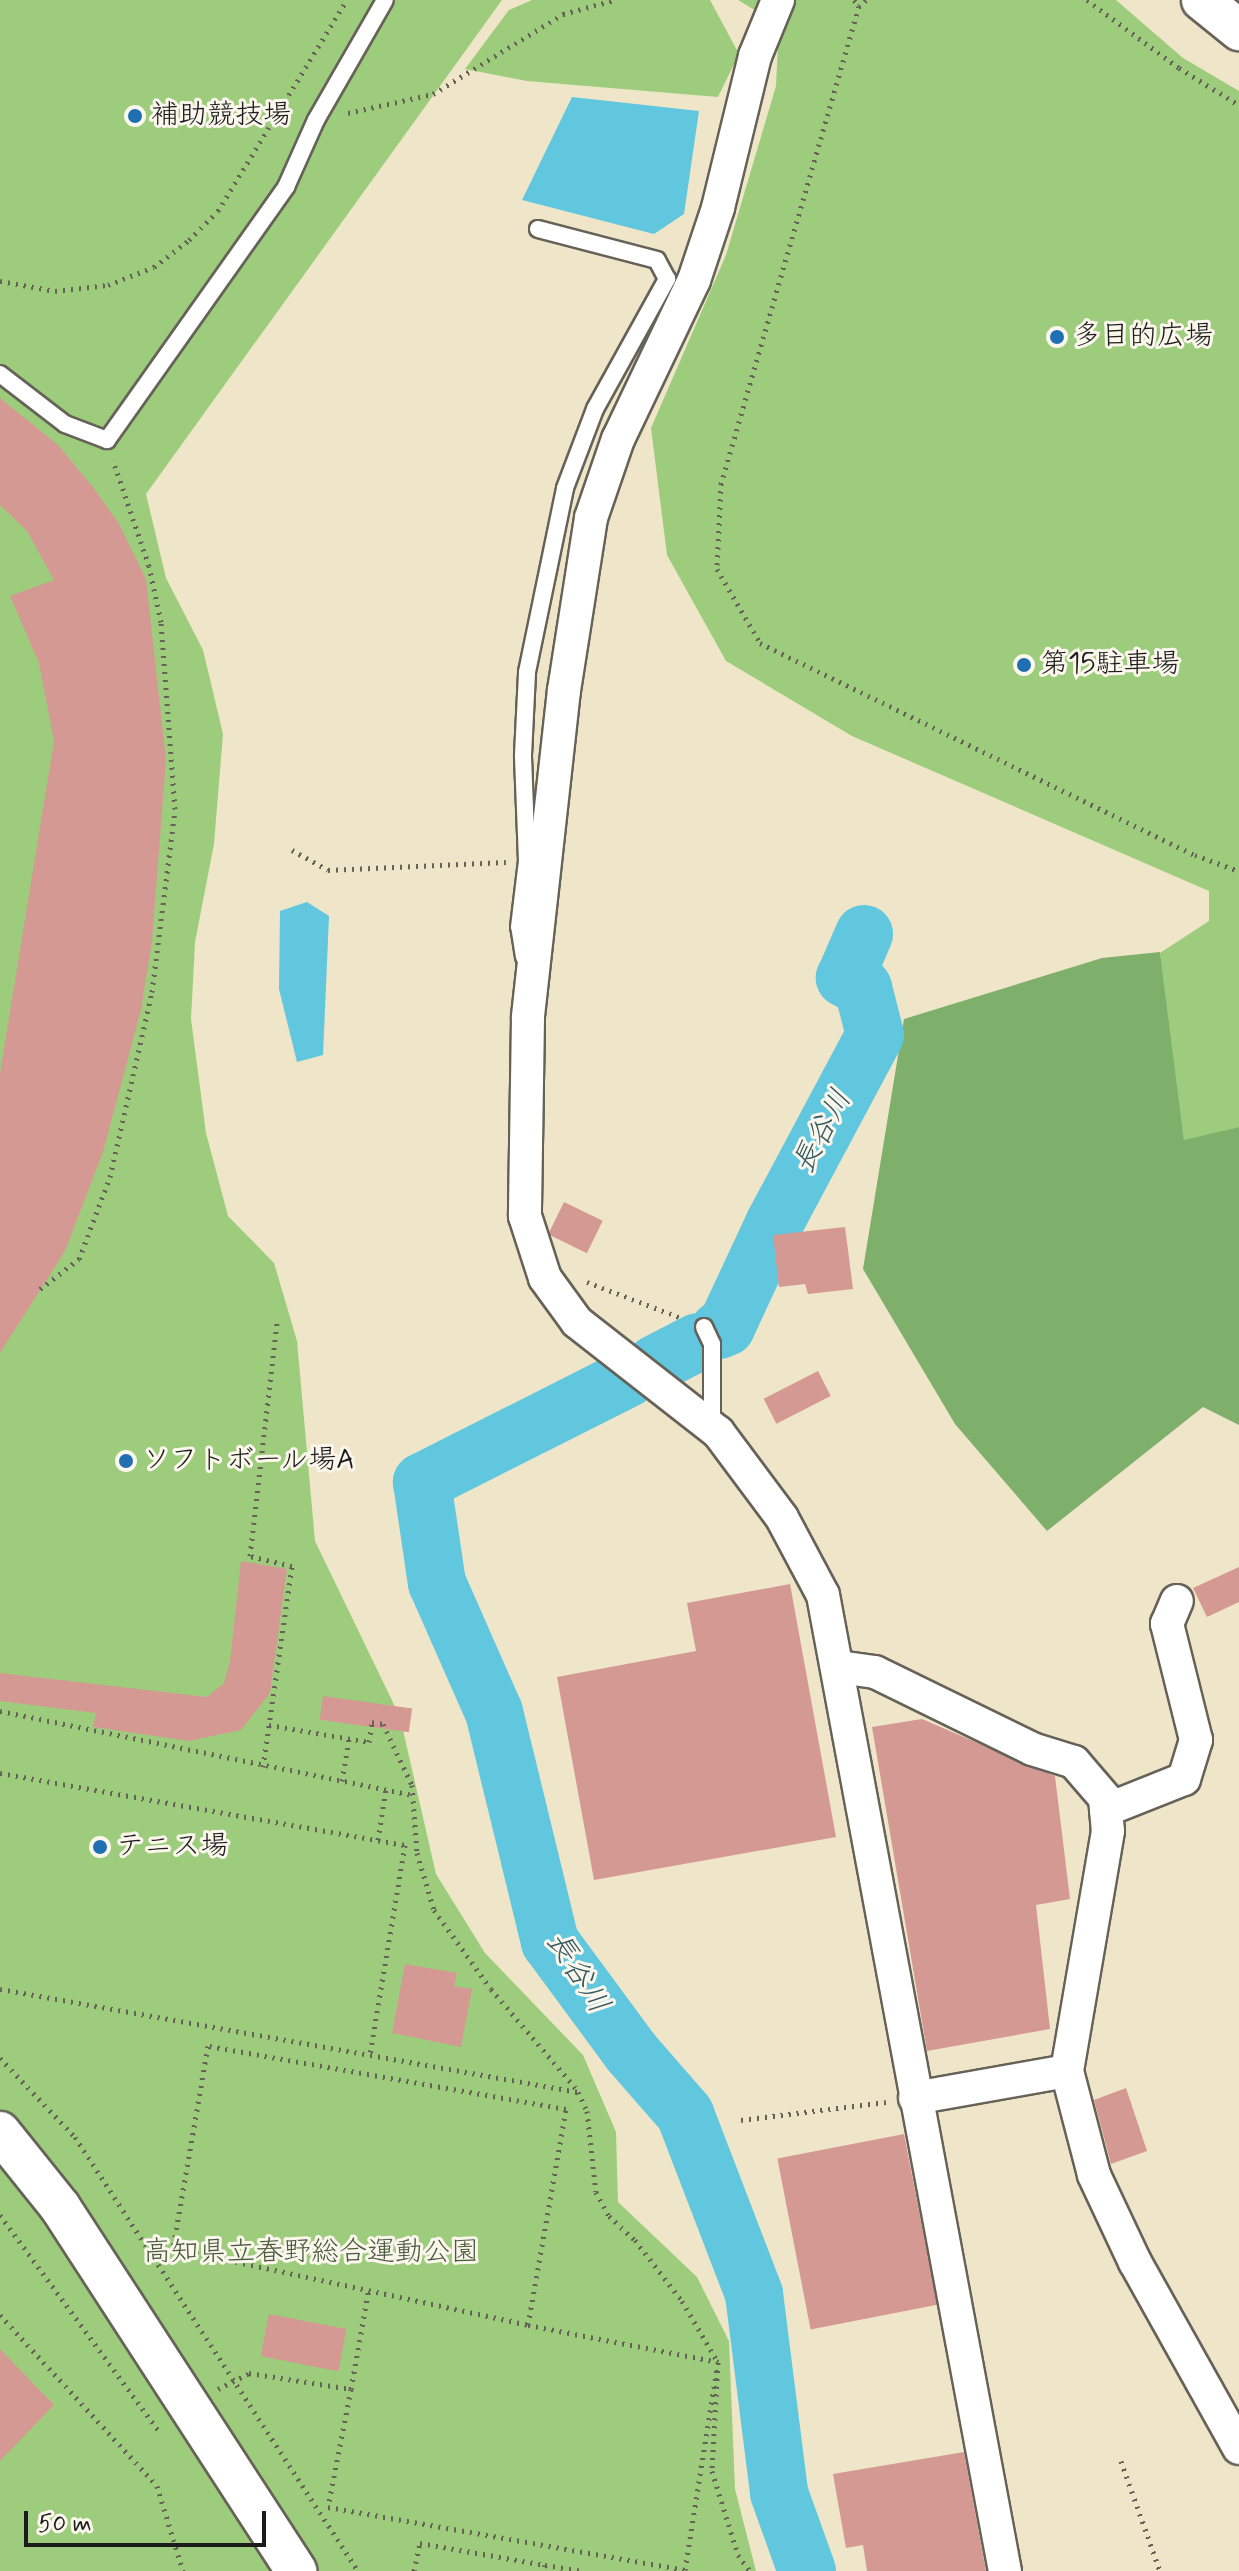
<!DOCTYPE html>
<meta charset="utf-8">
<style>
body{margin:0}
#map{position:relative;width:1239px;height:2571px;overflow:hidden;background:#efe5c8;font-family:Mynerve,"Klee One",sans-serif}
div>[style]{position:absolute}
.green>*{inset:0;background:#9dcd7c}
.forest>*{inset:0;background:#7eb06c}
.water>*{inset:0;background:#61c7df}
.river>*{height:58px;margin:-29px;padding:0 29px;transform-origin:29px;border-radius:29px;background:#61c7df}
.building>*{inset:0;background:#d59993;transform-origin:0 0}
.path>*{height:5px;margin-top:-2.5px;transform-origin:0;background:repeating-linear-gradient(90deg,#666258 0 2px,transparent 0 8px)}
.roads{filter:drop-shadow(2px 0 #666258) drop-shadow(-2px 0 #666258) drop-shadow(0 2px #666258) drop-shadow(0 -2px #666258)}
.service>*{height:16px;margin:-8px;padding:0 8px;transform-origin:8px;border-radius:8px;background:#fff}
.minor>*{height:32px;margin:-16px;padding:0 16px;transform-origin:16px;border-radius:16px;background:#fff}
.tertiary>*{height:40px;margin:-20px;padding:0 20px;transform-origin:20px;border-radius:20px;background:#fff}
.dots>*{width:22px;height:22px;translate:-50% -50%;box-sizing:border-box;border:4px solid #fbf7ec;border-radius:50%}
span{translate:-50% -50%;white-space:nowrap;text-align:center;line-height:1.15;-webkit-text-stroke:6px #fbf7ec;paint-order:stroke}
.poi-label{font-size:28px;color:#1c1c1c}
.left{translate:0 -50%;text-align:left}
.park-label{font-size:28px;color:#495a3e}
.water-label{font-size:30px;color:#345860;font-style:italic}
.scale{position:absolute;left:24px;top:2511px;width:242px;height:36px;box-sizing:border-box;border:4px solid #1c1c1c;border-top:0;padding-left:10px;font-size:24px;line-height:28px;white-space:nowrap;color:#1c1c1c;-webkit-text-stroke:6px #fbf7ec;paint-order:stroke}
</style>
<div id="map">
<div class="green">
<i style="clip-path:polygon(0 0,502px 0,146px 494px,166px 578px,203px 650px,223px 734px,214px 844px,195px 942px,191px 1019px,206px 1133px,228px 1216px,274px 1263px,297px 1341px,315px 1541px,400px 1717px,436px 1874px,485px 1953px,583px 2055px,616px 2132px,618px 2202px,697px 2277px,729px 2341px,735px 2489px,756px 2571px,0 2571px)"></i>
<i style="clip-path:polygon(532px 0,710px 0,739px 54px,718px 97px,527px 81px,465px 69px,509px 10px)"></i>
<i style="clip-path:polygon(738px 0,1116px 0,1183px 58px,1239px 91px,1239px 1127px,1184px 1141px,1160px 953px,1209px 921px,1209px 891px,852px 736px,726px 661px,667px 555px,651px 428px,726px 255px,776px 86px,779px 25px)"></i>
</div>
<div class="forest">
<i style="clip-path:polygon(1160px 952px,1184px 1140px,1239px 1127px,1239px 1425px,1203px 1407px,1047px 1531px,955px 1424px,863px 1269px,904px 1019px,1102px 958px)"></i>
</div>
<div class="water">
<i style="clip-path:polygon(572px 97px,699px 111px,684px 214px,654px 234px,522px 200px)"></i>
<i style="clip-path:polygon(307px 902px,329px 916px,323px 1055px,297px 1062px,279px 989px,280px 911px)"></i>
</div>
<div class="river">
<i style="left:719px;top:1330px;width:8px;rotate:-23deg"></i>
<i style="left:726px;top:1327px;width:114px;rotate:-65deg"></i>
<i style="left:774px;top:1224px;width:214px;rotate:-61.9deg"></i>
<i style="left:875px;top:1035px;width:49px;rotate:-104.3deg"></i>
<i style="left:863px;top:988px;width:21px;rotate:-151deg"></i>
<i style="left:845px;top:978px;width:48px;rotate:-66.6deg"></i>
<i style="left:655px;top:1364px;width:48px;rotate:-27.1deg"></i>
<i style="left:628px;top:1378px;width:231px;rotate:153.2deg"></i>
<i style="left:422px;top:1482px;width:102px;rotate:81.6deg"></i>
<i style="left:437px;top:1583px;width:141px;rotate:66.2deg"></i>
<i style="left:494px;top:1712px;width:237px;rotate:76.3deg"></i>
<i style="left:550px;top:1942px;width:137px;rotate:53.6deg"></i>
<i style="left:631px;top:2052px;width:82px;rotate:48.9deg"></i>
<i style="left:685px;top:2114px;width:193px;rotate:69deg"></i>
<i style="left:754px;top:2294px;width:201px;rotate:82.8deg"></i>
<i style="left:779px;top:2493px;width:83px;rotate:70.3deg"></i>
</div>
<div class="building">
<i style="clip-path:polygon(0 398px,58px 445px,93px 487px,119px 524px,146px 579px,166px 760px,152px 941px,141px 1010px,103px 1152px,65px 1251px,0 1353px,0 1073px,54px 741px,39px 663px,10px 596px,54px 580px,27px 531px,0 505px)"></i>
<i style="left:564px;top:1202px;width:43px;height:36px;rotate:26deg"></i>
<i style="clip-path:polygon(845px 1227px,853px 1289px,808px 1294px,805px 1284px,779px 1287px,773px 1235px)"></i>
<i style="left:818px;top:1371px;width:28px;height:61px;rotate:63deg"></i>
<i style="clip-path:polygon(241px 1561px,287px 1569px,270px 1693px,241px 1730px,189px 1741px,93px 1727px,96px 1713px,0 1701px,0 1673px,207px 1697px,224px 1683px,230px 1661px)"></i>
<i style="clip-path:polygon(1239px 1567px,1239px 1602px,1207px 1617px,1193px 1588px)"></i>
<i style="clip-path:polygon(790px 1584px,836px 1837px,594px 1880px,557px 1677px,696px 1651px,687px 1603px)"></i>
<i style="left:323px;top:1696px;width:90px;height:24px;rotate:8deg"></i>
<i style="clip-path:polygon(922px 1719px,1055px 1776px,1070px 1899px,1036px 1905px,1050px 2029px,927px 2051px,872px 1727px)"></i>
<i style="clip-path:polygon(405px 1964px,457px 1973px,454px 1986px,472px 1989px,461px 2047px,392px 2033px)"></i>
<i style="clip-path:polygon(1126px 2088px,1147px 2151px,1111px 2164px,1094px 2100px)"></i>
<i style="left:904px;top:2134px;width:174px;height:129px;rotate:79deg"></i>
<i style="left:269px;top:2314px;width:79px;height:43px;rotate:11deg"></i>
<i style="clip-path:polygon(0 2349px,54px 2405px,0 2461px)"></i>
<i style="clip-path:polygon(964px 2452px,986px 2571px,867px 2571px,863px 2545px,846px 2548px,833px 2474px)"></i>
</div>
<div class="path">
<i style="left:854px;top:0;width:8px;rotate:50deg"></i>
<i style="left:866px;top:0;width:9px;rotate:139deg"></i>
<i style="left:859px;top:6px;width:497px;rotate:106.1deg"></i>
<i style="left:721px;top:483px;width:86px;rotate:92.7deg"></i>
<i style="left:717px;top:569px;width:86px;rotate:59.8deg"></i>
<i style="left:760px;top:643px;width:484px;rotate:26deg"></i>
<i style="left:1195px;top:855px;width:47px;rotate:20deg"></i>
<i style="left:1087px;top:0;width:114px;rotate:36.5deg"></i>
<i style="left:1179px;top:68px;width:70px;rotate:31.7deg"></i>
<i style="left:348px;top:113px;width:87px;rotate:-12.6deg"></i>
<i style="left:433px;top:94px;width:153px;rotate:-31.6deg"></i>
<i style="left:563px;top:14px;width:54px;rotate:-15.1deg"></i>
<i style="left:0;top:281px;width:56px;rotate:10.3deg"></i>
<i style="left:55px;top:291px;width:53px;rotate:-6.5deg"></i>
<i style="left:108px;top:285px;width:49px;rotate:-21.4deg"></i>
<i style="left:154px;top:267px;width:44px;rotate:-37.6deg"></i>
<i style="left:189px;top:240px;width:41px;rotate:-45deg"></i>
<i style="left:218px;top:211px;width:247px;rotate:-58.6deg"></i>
<i style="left:292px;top:850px;width:41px;rotate:29.1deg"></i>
<i style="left:328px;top:870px;width:178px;rotate:-2.6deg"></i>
<i style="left:587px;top:1282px;width:102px;rotate:20.8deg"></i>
<i style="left:40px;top:1289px;width:49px;rotate:-37.6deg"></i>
<i style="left:79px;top:1259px;width:88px;rotate:-69.3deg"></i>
<i style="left:110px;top:1177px;width:190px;rotate:-77.2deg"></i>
<i style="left:152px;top:992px;width:184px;rotate:-82.8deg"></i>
<i style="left:175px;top:809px;width:188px;rotate:-94.3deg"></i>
<i style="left:161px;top:622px;width:57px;rotate:-102.1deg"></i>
<i style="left:149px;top:566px;width:112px;rotate:-108.8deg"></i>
<i style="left:0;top:1711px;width:421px;rotate:11.5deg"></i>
<i style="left:269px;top:1725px;width:101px;rotate:9.6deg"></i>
<i style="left:369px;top:1742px;width:20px;rotate:-81deg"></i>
<i style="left:372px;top:1722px;width:11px;rotate:10deg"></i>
<i style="left:383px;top:1724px;width:68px;rotate:64.6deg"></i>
<i style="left:412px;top:1785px;width:68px;rotate:85.8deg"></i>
<i style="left:417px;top:1853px;width:59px;rotate:73.4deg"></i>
<i style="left:434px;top:1910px;width:97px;rotate:54.2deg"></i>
<i style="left:491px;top:1989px;width:134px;rotate:49.5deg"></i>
<i style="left:263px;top:1767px;width:203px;rotate:-81.8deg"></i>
<i style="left:292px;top:1566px;width:43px;rotate:-166.6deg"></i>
<i style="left:250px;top:1556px;width:235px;rotate:-83.4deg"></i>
<i style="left:0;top:1773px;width:411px;rotate:10.1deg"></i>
<i style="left:405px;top:1845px;width:213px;rotate:99.5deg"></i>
<i style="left:342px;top:1781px;width:43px;rotate:-80.5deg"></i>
<i style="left:378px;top:1840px;width:52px;rotate:-81.1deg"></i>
<i style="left:0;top:1989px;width:587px;rotate:10.1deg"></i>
<i style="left:578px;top:2092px;width:21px;rotate:65deg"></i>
<i style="left:587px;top:2111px;width:81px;rotate:83.7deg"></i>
<i style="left:596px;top:2192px;width:27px;rotate:62deg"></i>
<i style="left:609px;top:2216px;width:35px;rotate:43deg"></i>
<i style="left:635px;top:2240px;width:77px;rotate:52.4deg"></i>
<i style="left:682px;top:2301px;width:71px;rotate:59.5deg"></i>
<i style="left:718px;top:2362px;width:109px;rotate:93.2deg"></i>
<i style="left:712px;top:2471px;width:88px;rotate:72.8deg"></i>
<i style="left:738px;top:2555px;width:20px;rotate:53deg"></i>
<i style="left:0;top:2058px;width:109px;rotate:46.5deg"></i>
<i style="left:75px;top:2137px;width:518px;rotate:56.89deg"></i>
<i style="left:741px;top:2120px;width:146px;rotate:-7.1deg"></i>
<i style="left:0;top:2215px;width:270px;rotate:53.7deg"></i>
<i style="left:0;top:2315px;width:232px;rotate:47.4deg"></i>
<i style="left:157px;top:2486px;width:89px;rotate:73deg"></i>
<i style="left:528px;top:2325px;width:219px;rotate:-80deg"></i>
<i style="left:566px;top:2109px;width:364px;rotate:-170deg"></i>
<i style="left:208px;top:2046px;width:205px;rotate:99.8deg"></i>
<i style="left:173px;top:2248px;width:363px;rotate:12.2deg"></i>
<i style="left:528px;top:2325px;width:194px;rotate:11deg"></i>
<i style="left:218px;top:2389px;width:35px;rotate:-27deg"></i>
<i style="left:249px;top:2373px;width:103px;rotate:8.9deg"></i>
<i style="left:351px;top:2389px;width:103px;rotate:-79.9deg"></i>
<i style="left:351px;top:2389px;width:120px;rotate:101deg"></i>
<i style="left:328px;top:2507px;width:363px;rotate:10deg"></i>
<i style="left:685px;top:2570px;width:206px;rotate:-81deg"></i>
<i style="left:1121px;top:2461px;width:117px;rotate:70.5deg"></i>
<i style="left:545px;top:2565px;width:36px;rotate:9deg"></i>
<i style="left:414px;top:2571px;width:29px;rotate:-78deg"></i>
<i style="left:420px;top:2543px;width:127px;rotate:10deg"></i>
<i style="left:545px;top:2565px;width:6px;rotate:99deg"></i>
</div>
<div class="roads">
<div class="service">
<i style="left:0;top:374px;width:82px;rotate:37.6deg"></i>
<i style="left:65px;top:424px;width:45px;rotate:20.9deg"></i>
<i style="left:107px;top:440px;width:310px;rotate:-54.7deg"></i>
<i style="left:286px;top:187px;width:73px;rotate:-65.9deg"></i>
<i style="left:316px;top:120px;width:138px;rotate:-60.1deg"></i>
<i style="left:524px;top:957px;width:30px;rotate:-99deg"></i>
<i style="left:519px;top:927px;width:66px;rotate:-83.1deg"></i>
<i style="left:527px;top:861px;width:106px;rotate:-92.2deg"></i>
<i style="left:523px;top:755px;width:83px;rotate:-87.2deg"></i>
<i style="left:527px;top:672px;width:188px;rotate:-78.3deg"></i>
<i style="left:565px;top:488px;width:85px;rotate:-69.2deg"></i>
<i style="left:595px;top:409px;width:149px;rotate:-61deg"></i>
<i style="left:667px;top:279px;width:21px;rotate:-118deg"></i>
<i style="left:657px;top:260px;width:123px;rotate:-165.4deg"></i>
<i style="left:704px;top:1327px;width:19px;rotate:65deg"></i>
<i style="left:712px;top:1344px;width:83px;rotate:90deg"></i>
</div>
<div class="minor">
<i style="left:778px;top:0;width:61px;rotate:112.3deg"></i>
<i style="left:755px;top:56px;width:156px;rotate:103.7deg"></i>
<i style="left:718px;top:208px;width:76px;rotate:108.4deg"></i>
<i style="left:694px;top:280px;width:176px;rotate:115.5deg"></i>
<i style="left:618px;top:439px;width:83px;rotate:108.9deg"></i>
<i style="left:591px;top:518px;width:174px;rotate:98.9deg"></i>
<i style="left:564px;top:690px;width:330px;rotate:96.3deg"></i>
<i style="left:528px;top:1018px;width:198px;rotate:90.9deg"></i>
<i style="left:525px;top:1216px;width:65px;rotate:72.1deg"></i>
<i style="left:545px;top:1278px;width:54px;rotate:54deg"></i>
<i style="left:577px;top:1322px;width:179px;rotate:38deg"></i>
<i style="left:718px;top:1432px;width:107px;rotate:53.3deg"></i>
<i style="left:782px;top:1518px;width:87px;rotate:62deg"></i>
<i style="left:823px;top:1595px;width:993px;rotate:79.44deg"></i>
<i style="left:839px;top:1667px;width:36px;rotate:8deg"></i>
<i style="left:875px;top:1672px;width:175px;rotate:26.1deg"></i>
<i style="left:1032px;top:1749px;width:44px;rotate:17.2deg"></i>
<i style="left:1074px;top:1762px;width:48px;rotate:49.3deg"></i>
<i style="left:1105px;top:1798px;width:33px;rotate:85deg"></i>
<i style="left:1108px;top:1831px;width:243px;rotate:99.7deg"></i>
<i style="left:1067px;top:2071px;width:107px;rotate:75.4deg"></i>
<i style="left:1094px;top:2175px;width:96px;rotate:64.8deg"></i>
<i style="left:1135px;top:2262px;width:213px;rotate:60.8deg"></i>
<i style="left:1106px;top:1810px;width:84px;rotate:-21.7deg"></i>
<i style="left:1184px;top:1779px;width:41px;rotate:-72.9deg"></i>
<i style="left:1196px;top:1740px;width:120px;rotate:-104deg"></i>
<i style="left:1167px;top:1624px;width:25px;rotate:-67deg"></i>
<i style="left:915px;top:2098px;width:154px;rotate:-10.1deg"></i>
</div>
<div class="tertiary">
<i style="left:1202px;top:0;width:48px;rotate:39deg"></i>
<i style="left:0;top:2132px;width:96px;rotate:51.3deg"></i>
<i style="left:60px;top:2207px;width:434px;rotate:57deg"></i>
</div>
</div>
<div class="dots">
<i style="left:135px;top:116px;background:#1f6fb2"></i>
<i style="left:1057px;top:337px;background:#1f6fb2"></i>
<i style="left:1024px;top:665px;background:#1f6fb2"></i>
<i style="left:126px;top:1461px;background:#1f6fb2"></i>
<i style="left:100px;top:1847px;background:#1f6fb2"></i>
</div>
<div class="poi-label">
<span class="left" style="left:151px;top:116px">補助競技場</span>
<span class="left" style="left:1073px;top:337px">多目的広場</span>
<span class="left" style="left:1040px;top:665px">第15駐車場</span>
<span class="left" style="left:142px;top:1461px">ソフトボール場A</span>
<span class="left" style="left:116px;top:1847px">テニス場</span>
</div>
<div class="park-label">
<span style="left:311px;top:2253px">高知県立春野総合運動公園</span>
</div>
<div class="water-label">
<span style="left:823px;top:1132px;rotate:-62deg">長谷川</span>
<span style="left:577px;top:1973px;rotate:58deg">長谷川</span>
</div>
<div class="scale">50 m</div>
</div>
